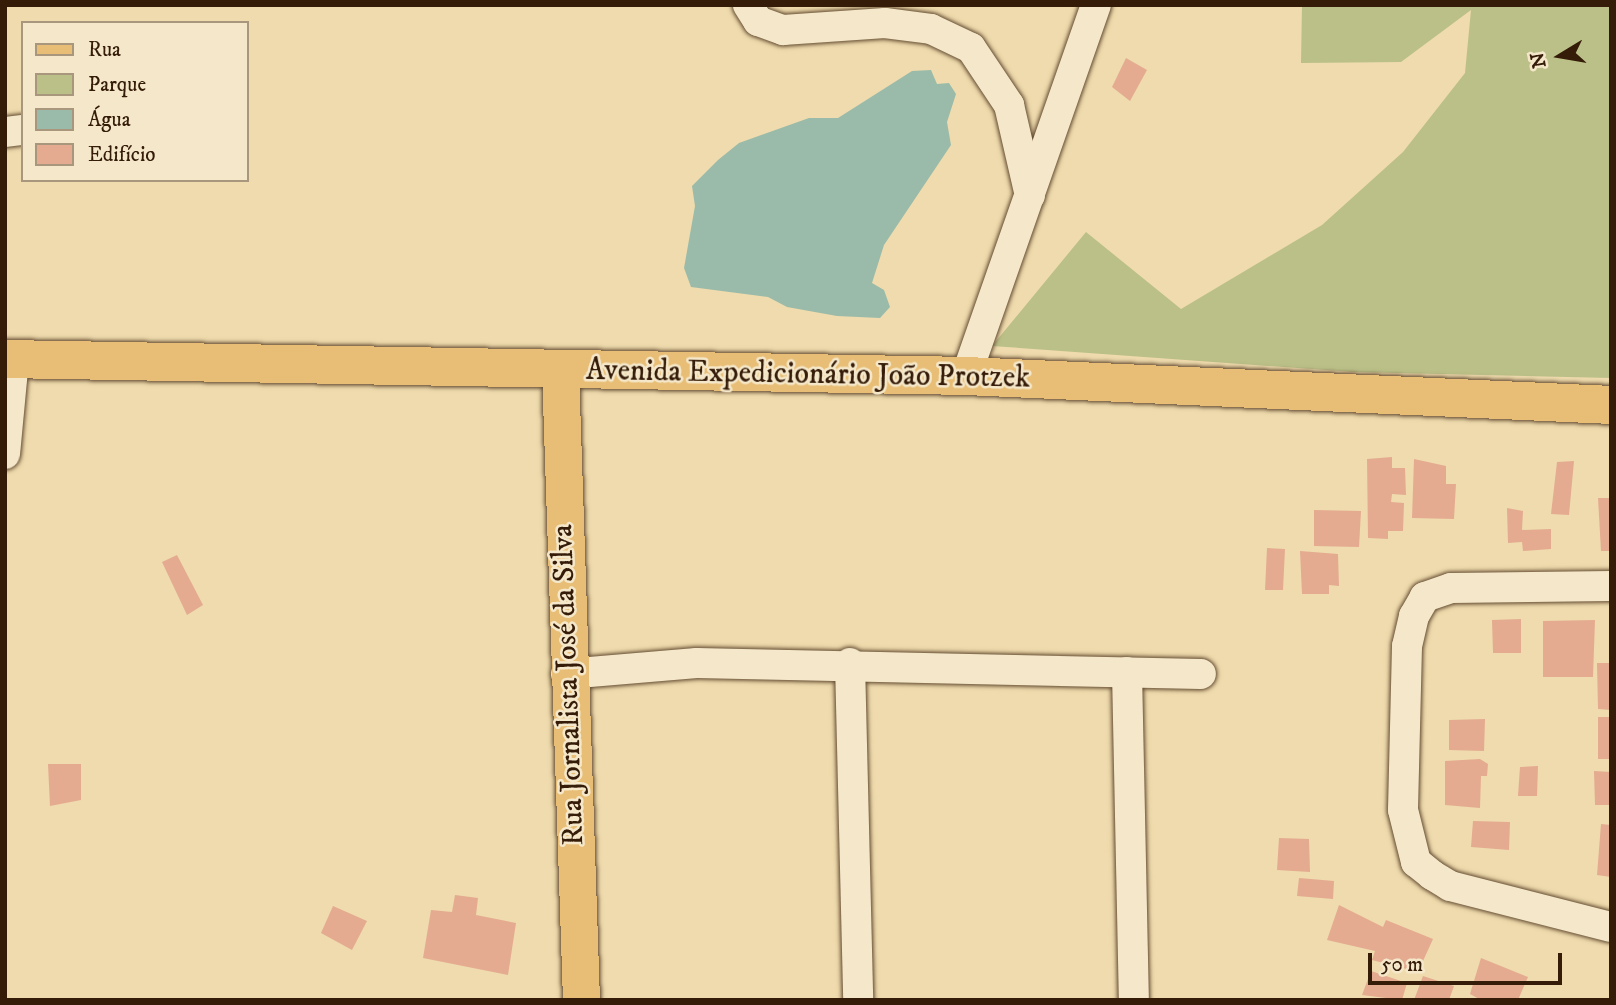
<!DOCTYPE html>
<meta charset="utf-8">
<style>
body{margin:0}
#map{position:relative;width:1616px;height:1005px;overflow:hidden;background:#efdbad;font-family:"IM FELL DW Pica",serif}
div>[style]{position:absolute}
[style*='--x']{left:calc(var(--x)*1px);top:calc(var(--y)*1px);width:calc(var(--w)*1px);rotate:calc(var(--a)*1deg)}
.green>*{inset:0;background:#bbc088}
.water>*{inset:0;background:#9abba9}
.building>*{inset:0;background:#e4ab91}
.roads{filter:drop-shadow(0 0 2px #644c32) drop-shadow(0 0 2px #644c32)}
.minor>*{height:30px;margin:-15px;padding:0 15px;transform-origin:15px;border-radius:15px;background:#f5e8ca}
.major>*{height:37px;margin:-18.5px;padding:0 18.5px;transform-origin:18.5px;border-radius:18.5px;background:#e8be76}
.highway>*{height:38px;margin:-19px;padding:0 19px;transform-origin:19px;border-radius:19px;background:#e8be76}
span{translate:-50% -50%;white-space:nowrap;text-align:center;line-height:1.15;-webkit-text-stroke:5px #f5e8ca;paint-order:stroke}
.street-label{font-size:30px;color:#351c09}
.frame{position:absolute;inset:0;border:7px solid #351c09;pointer-events:none}
.legend{position:absolute;left:21px;top:21px;width:228px;height:161px;box-sizing:border-box;background:#f5e8ca;border:2px solid #a8967d;margin:0;padding:9px 12px;list-style:none;font-size:21px;color:#351c09}
.legend li{display:flex;align-items:center;gap:14px;height:35px}
.legend b{width:35px;border:2px solid #a8967d}
.north{position:absolute;left:1525px;top:21px;width:70px;height:70px;-webkit-text-stroke:5px #f5e8ca;paint-order:stroke;rotate:259deg;font-size:19px;font-weight:700;line-height:28px;text-align:center;color:#351c09}
.north::after{content:'';display:block;margin:auto;width:24px;height:32px;background:#351c09;clip-path:polygon(50% 0,100% 100%,50% 72%,0 100%)}
.scale{position:absolute;left:1368px;top:953px;width:194px;height:32px;box-sizing:border-box;border:4px solid #351c09;border-top:0;padding-left:9px;font-size:21px;line-height:24px;white-space:nowrap;color:#351c09;-webkit-text-stroke:5px #f5e8ca;paint-order:stroke}
</style>
<div id="map">
<div class="green">
<i style="clip-path:polygon(1302px 5px,1611px 5px,1611px 378px,1353px 372px,992px 346px,1086px 232px,1181px 309px,1322px 225px,1403px 152px,1465px 73px,1471px 10px,1401px 62px,1301px 63px)"></i>
</div>
<div class="water">
<i style="clip-path:polygon(931px 70px,937px 84px,949px 83px,956px 94px,947px 122px,951px 145px,884px 245px,872px 283px,884px 290px,890px 307px,880px 318px,837px 316px,787px 307px,768px 297px,691px 287px,684px 268px,695px 206px,692px 186px,718px 160px,739px 143px,809px 118px,838px 118px,912px 71px)"></i>
</div>
<div class="building">
<i style="clip-path:polygon(1126px 58px,1147px 70px,1130px 101px,1112px 87px)"></i>
<i style="clip-path:polygon(1392px 457px,1392px 468px,1405px 468px,1406px 495px,1392px 494px,1391px 502px,1404px 503px,1403px 531px,1388px 531px,1388px 539px,1368px 538px,1367px 459px)"></i>
<i style="clip-path:polygon(1414px 459px,1446px 466px,1446px 484px,1456px 484px,1454px 519px,1412px 518px)"></i>
<i style="clip-path:polygon(1574px 461px,1569px 515px,1551px 514px,1557px 462px)"></i>
<i style="clip-path:polygon(1598px 498px,1611px 498px,1611px 551px,1601px 551px)"></i>
<i style="clip-path:polygon(1507px 508px,1523px 511px,1522px 530px,1551px 529px,1551px 549px,1523px 551px,1522px 542px,1508px 543px)"></i>
<i style="clip-path:polygon(1314px 510px,1361px 511px,1359px 547px,1314px 546px)"></i>
<i style="clip-path:polygon(1267px 548px,1285px 549px,1283px 590px,1265px 590px)"></i>
<i style="clip-path:polygon(1300px 551px,1338px 554px,1339px 586px,1329px 585px,1329px 594px,1302px 594px)"></i>
<i style="clip-path:polygon(177px 555px,203px 605px,187px 615px,162px 562px)"></i>
<i style="clip-path:polygon(1521px 619px,1521px 653px,1493px 653px,1492px 620px)"></i>
<i style="clip-path:polygon(1595px 620px,1593px 677px,1543px 677px,1543px 621px)"></i>
<i style="clip-path:polygon(1597px 663px,1611px 663px,1611px 710px,1598px 709px)"></i>
<i style="clip-path:polygon(1598px 717px,1611px 717px,1611px 759px,1598px 759px)"></i>
<i style="clip-path:polygon(1485px 719px,1484px 751px,1449px 750px,1449px 720px)"></i>
<i style="clip-path:polygon(1480px 759px,1488px 764px,1487px 776px,1481px 776px,1480px 808px,1445px 805px,1445px 761px)"></i>
<i style="clip-path:polygon(48px 764px,81px 764px,81px 800px,50px 806px)"></i>
<i style="clip-path:polygon(1538px 766px,1537px 796px,1518px 796px,1520px 767px)"></i>
<i style="clip-path:polygon(1594px 771px,1611px 772px,1611px 805px,1595px 805px)"></i>
<i style="clip-path:polygon(1473px 821px,1510px 822px,1509px 850px,1471px 847px)"></i>
<i style="clip-path:polygon(1601px 824px,1611px 825px,1611px 877px,1597px 875px)"></i>
<i style="clip-path:polygon(1279px 838px,1309px 839px,1310px 872px,1277px 870px)"></i>
<i style="clip-path:polygon(1299px 878px,1334px 881px,1333px 899px,1297px 896px)"></i>
<i style="clip-path:polygon(455px 895px,478px 898px,476px 915px,516px 923px,508px 975px,423px 958px,431px 910px,452px 912px)"></i>
<i style="clip-path:polygon(1339px 905px,1383px 927px,1386px 920px,1433px 939px,1418px 972px,1372px 960px,1375px 951px,1327px 940px)"></i>
<i style="clip-path:polygon(333px 906px,367px 921px,352px 950px,321px 933px)"></i>
<i style="clip-path:polygon(1481px 958px,1528px 977px,1518px 1000px,1481px 1000px,1470px 994px)"></i>
<i style="clip-path:polygon(1371px 971px,1407px 983px,1402px 1000px,1362px 995px)"></i>
<i style="clip-path:polygon(1423px 976px,1454px 986px,1449px 1000px,1414px 1000px)"></i>
</div>
<div class="roads">
<div class="minor">
<i style="--x:748;--y:5;--w:19;--a:58"></i>
<i style="--x:758;--y:21;--w:27;--a:20"></i>
<i style="--x:783;--y:30;--w:102;--a:-3.9"></i>
<i style="--x:885;--y:23;--w:46;--a:7.4"></i>
<i style="--x:931;--y:29;--w:44;--a:25.4"></i>
<i style="--x:971;--y:48;--w:69;--a:56.3"></i>
<i style="--x:1009;--y:105;--w:93;--a:77"></i>
<i style="--x:5;--y:132;--w:17;--a:-7"></i>
<i style="--x:966;--y:376;--w:393;--a:-70.7"></i>
<i style="--x:5;--y:454;--w:95;--a:-84.6"></i>
<i style="--x:1611;--y:586;--w:160;--a:179.3"></i>
<i style="--x:1451;--y:588;--w:28;--a:161"></i>
<i style="--x:1425;--y:597;--w:22;--a:120"></i>
<i style="--x:1414;--y:616;--w:31;--a:103"></i>
<i style="--x:1407;--y:646;--w:164;--a:91.4"></i>
<i style="--x:1403;--y:810;--w:54;--a:76"></i>
<i style="--x:1416;--y:862;--w:21;--a:39"></i>
<i style="--x:1432;--y:875;--w:21;--a:31"></i>
<i style="--x:1450;--y:886;--w:166;--a:14.3"></i>
<i style="--x:850;--y:663;--w:337;--a:88.6"></i>
<i style="--x:1127;--y:672;--w:328;--a:88.8"></i>
<i style="--x:566;--y:674;--w:131;--a:-4.8"></i>
<i style="--x:697;--y:663;--w:504;--a:1.25"></i>
</div>
<div class="major">
<i style="--x:560;--y:370;--w:630;--a:88.09"></i>
</div>
<div class="highway">
<i style="--x:5;--y:359;--w:961;--a:1.01"></i>
<i style="--x:966;--y:376;--w:646;--a:2.57"></i>
</div>
</div>
<div class="street-label">
<span style="left:808px;top:375px;rotate:1deg">Avenida Expedicionário João Protzek</span>
<span style="left:569px;top:685px;rotate:-92deg">Rua Jornalista José da Silva</span>
</div>
<div class="frame"></div>
<ul class="legend">
<li><b style="height:9px;background:#e8be76"></b>Rua</li>
<li><b style="height:19px;background:#bbc088"></b>Parque</li>
<li><b style="height:19px;background:#9abba9"></b>Água</li>
<li><b style="height:19px;background:#e4ab91"></b>Edifício</li>
</ul>
<div class="north">N</div>
<div class="scale">50 m</div>
</div>
